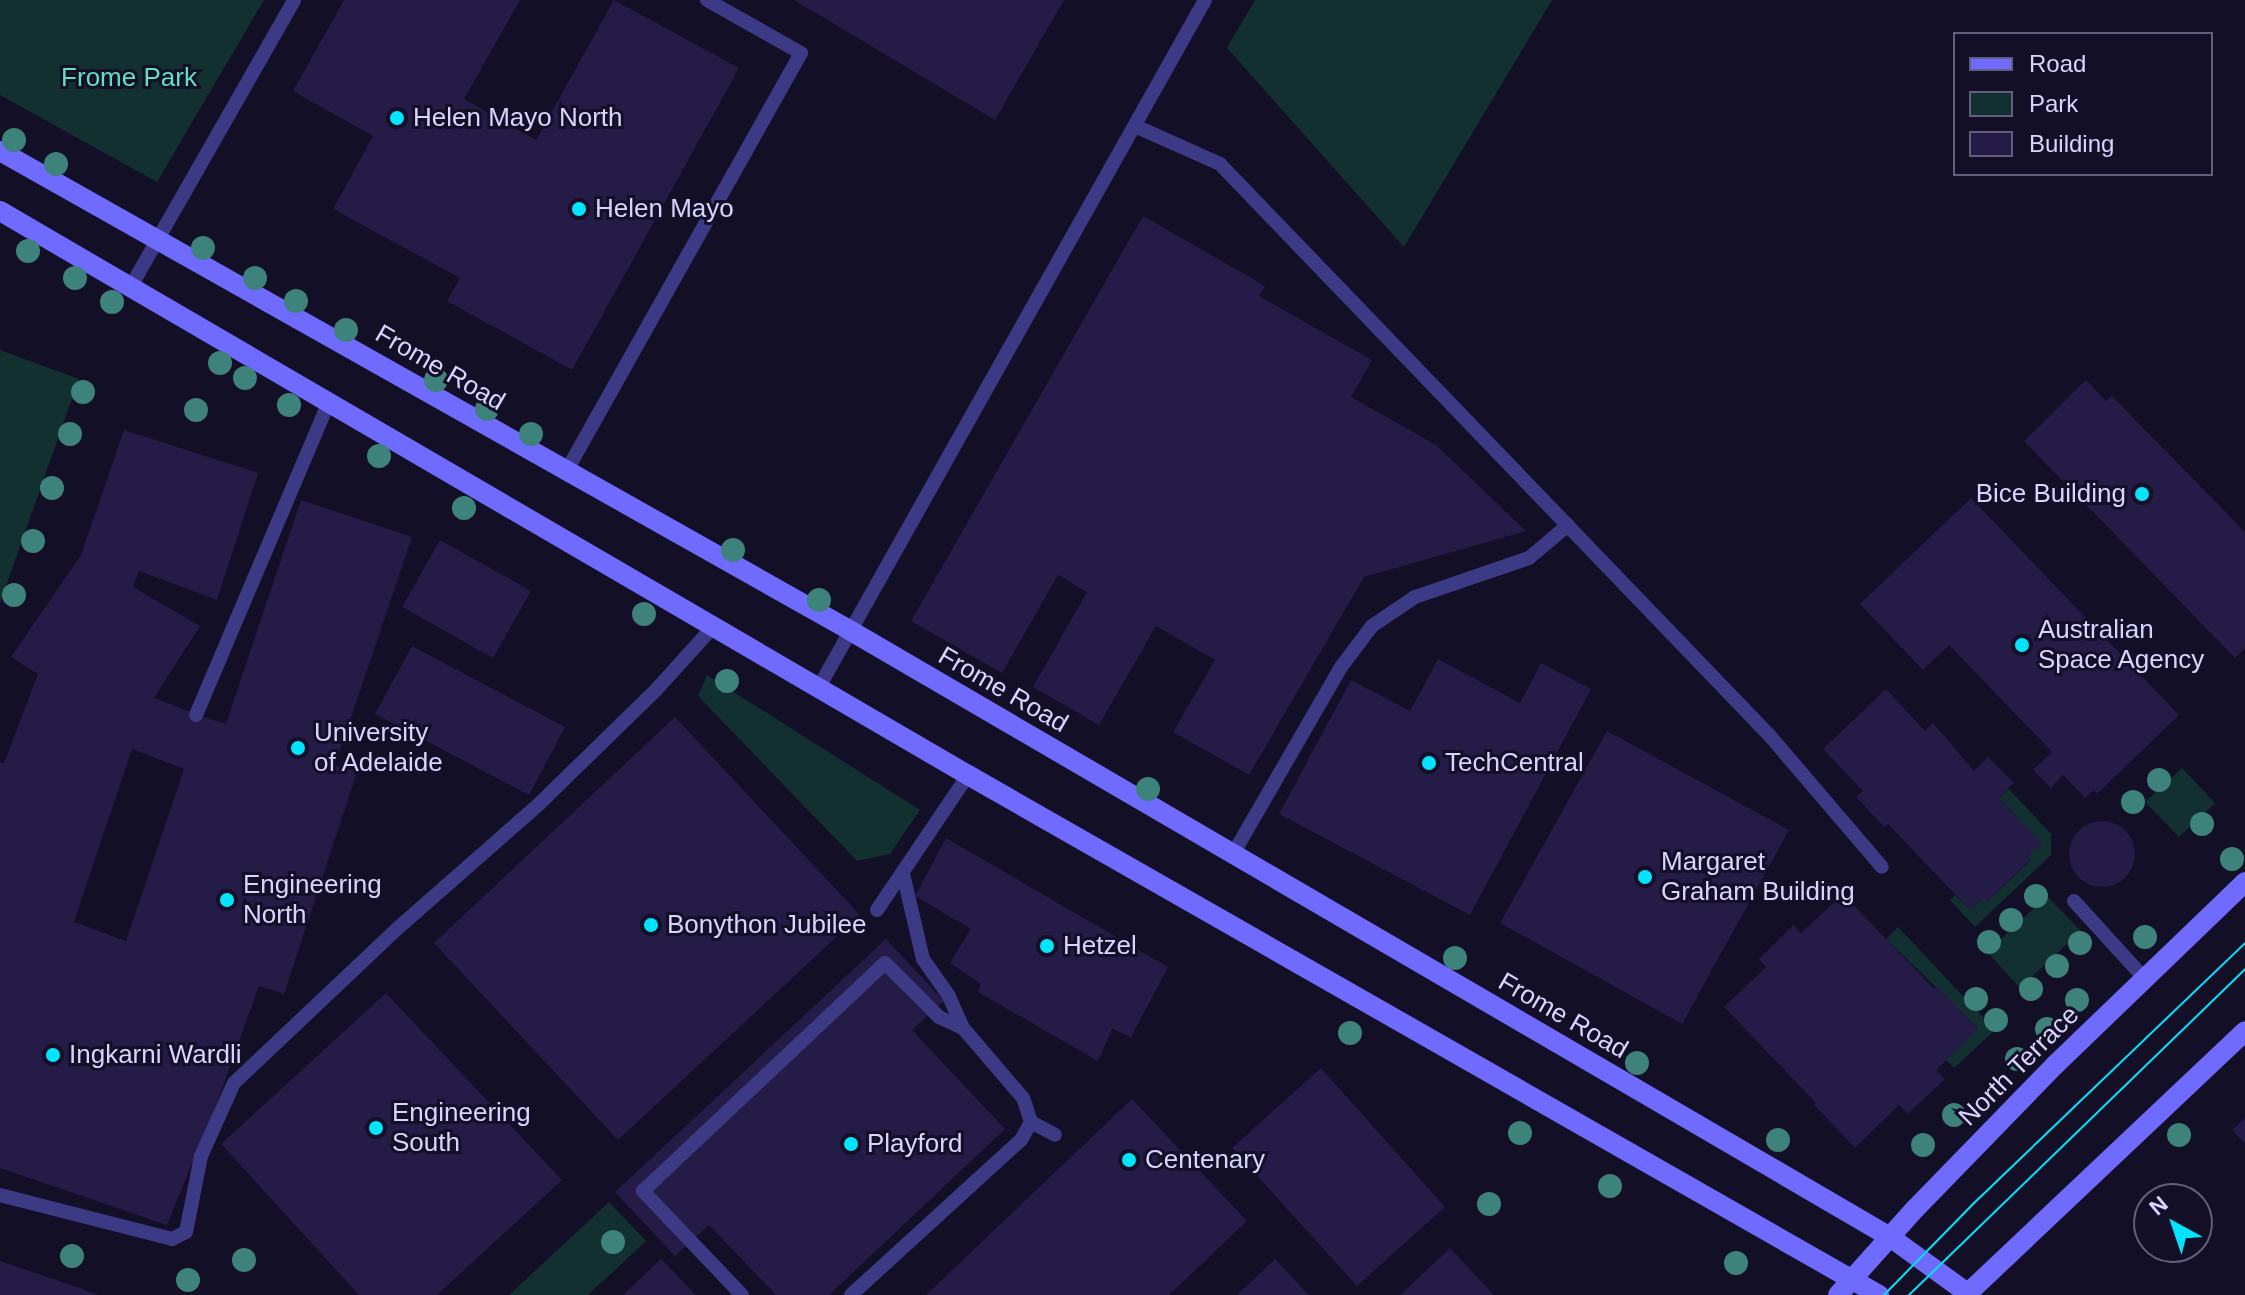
<!DOCTYPE html>
<style>
body{margin:0}
#map{position:relative;width:2245px;height:1295px;overflow:hidden;background:#130f26;font-family:Helvetica,sans-serif}
div>[style]{position:absolute}
[style*='--x']{left:calc(var(--x)*1px);top:calc(var(--y)*1px);width:calc(var(--w)*1px);rotate:calc(var(--a)*1deg)}
.green>*{inset:0;background:#12302f}
.building>*{inset:0;background:#241b47}
.round{border-radius:50%}
.lane>*{height:14px;margin:-7px;padding:0 7px;transform-origin:7px;border-radius:7px;background:#3d3a85}
.secondary>*{height:20px;margin:-10px;padding:0 10px;transform-origin:10px;border-radius:10px;background:#6f6bff}
.tram>*{height:2px;margin:-1px;padding:0 1px;transform-origin:1px;border-radius:1px;background:#00e5ff}
.trees>*{width:24px;height:24px;margin:-12px;border-radius:50%;background:#3d827b}
.dots>*{width:22px;height:22px;translate:-50% -50%;box-sizing:border-box;border:4px solid #130f26;border-radius:50%}
span{translate:-50% -50%;white-space:nowrap;text-align:center;line-height:1.15;-webkit-text-stroke:6px #130f26;paint-order:stroke}
.park-label{font-size:26px;color:#5fe0c0}
.poi-label{font-size:26px;color:#d9d4ff}
.left{translate:0 -50%;text-align:left}
.right{translate:-100% -50%;text-align:right}
.street-label{font-size:26px;color:#d9d4ff}
.legend{position:absolute;left:1953px;top:32px;width:260px;height:144px;box-sizing:border-box;background:#130f26;border:2px solid #625e7d;margin:0;padding:10px 14px;list-style:none;font-size:24px;color:#d9d4ff}
.legend li{display:flex;align-items:center;gap:16px;height:40px}
.legend b{width:40px;border:2px solid #625e7d}
.north{position:absolute;left:2133px;top:1183px;width:80px;height:80px;box-sizing:border-box;background:#130f26;border:2px solid #625e7d;border-radius:50%;rotate:320deg;font-size:22px;font-weight:700;line-height:32px;text-align:center;color:#d9d4ff}
.north::after{content:'';display:block;margin:auto;width:28px;height:36px;background:#00e5ff;clip-path:polygon(50% 0,100% 100%,50% 72%,0 100%)}
</style>
<div id="map">
<div class="green">
<i style="clip-path:polygon(0 0,264px 0,157px 182px,0 95px)"></i>
<i style="clip-path:polygon(1255px 0,1552px 0,1404px 247px,1227px 48px)"></i>
<i style="clip-path:polygon(0 350px,79px 379px,0 603px)"></i>
<i style="clip-path:polygon(707px 675px,920px 810px,890px 854px,857px 861px,698px 696px)"></i>
<i style="clip-path:polygon(2182px 768px,2215px 803px,2179px 837px,2145px 802px)"></i>
<i style="clip-path:polygon(2009px 789px,2051px 834px,2051px 855px,1975px 927px,1950px 900px,1955px 895px,1970px 910px,1983px 898px,1988px 901px,2031px 860px,2028px 856px,2041px 843px,1999px 798px)"></i>
<i style="clip-path:polygon(2047px 896px,2081px 931px,2020px 988px,1987px 952px)"></i>
<i style="clip-path:polygon(1898px 927px,1995px 1030px,1954px 1068px,1946px 1060px,1978px 1028px,1886px 939px)"></i>
<i style="clip-path:polygon(609px 1202px,646px 1241px,588px 1295px,509px 1295px)"></i>
</div>
<div class="building">
<i style="clip-path:polygon(344px 0,520px 0,464px 99px,536px 140px,614px 0,739px 68px,572px 370px,447px 301px,460px 278px,333px 209px,373px 136px,293px 91px)"></i>
<i style="clip-path:polygon(794px 0,1064px 0,995px 120px)"></i>
<i style="clip-path:polygon(1143px 216px,1265px 286px,1259px 296px,1372px 360px,1351px 397px,1436px 445px,1526px 531px,1364px 577px,1249px 775px,1173px 732px,1215px 660px,1156px 626px,1099px 725px,1033px 687px,1087px 592px,1058px 575px,1002px 673px,911px 621px)"></i>
<i style="clip-path:polygon(2086px 380px,2106px 401px,2112px 396px,2245px 532px,2245px 648px,2235px 658px,2024px 441px)"></i>
<i style="clip-path:polygon(evenodd,124px 430px,258px 473px,217px 600px,139px 571px,133px 587px,200px 626px,154px 698px,201px 716px,226px 724px,301px 500px,412px 537px,335px 765px,357px 772px,284px 994px,259px 986px,219px 1097px,167px 1225px,0 1168px,0 762px,4px 763px,38px 674px,11px 657px,81px 555px,124px 430px,132px 749px,184px 769px,126px 941px,74px 922px,132px 749px)"></i>
<i style="clip-path:polygon(1971px 498px,2179px 715px,2097px 794px,2094px 790px,2085px 798px,2063px 775px,2051px 788px,2033px 770px,2052px 752px,1949px 645px,1923px 670px,1860px 604px)"></i>
<i style="clip-path:polygon(440px 540px,531px 591px,493px 658px,402px 607px)"></i>
<i style="clip-path:polygon(412px 646px,565px 727px,529px 795px,375px 714px)"></i>
<i style="clip-path:polygon(1438px 659px,1520px 703px,1541px 663px,1591px 689px,1470px 915px,1279px 814px,1351px 680px,1410px 711px)"></i>
<i style="clip-path:polygon(1886px 689px,1925px 731px,1933px 723px,1974px 771px,1988px 757px,2014px 783px,1999px 798px,2042px 843px,2028px 856px,2031px 859px,1987px 902px,1983px 898px,1970px 910px,1888px 824px,1884px 827px,1856px 797px,1863px 791px,1823px 749px)"></i>
<i style="clip-path:polygon(675px 717px,860px 915px,618px 1140px,434px 943px)"></i>
<i style="clip-path:polygon(1607px 731px,1789px 830px,1682px 1024px,1500px 923px)"></i>
<i class="round" style="left:2069px;top:821px;width:66px;height:66px"></i>
<i style="clip-path:polygon(946px 838px,1168px 967px,1131px 1037px,1112px 1029px,1098px 1061px,978px 992px,981px 984px,950px 963px,971px 929px,915px 896px)"></i>
<i style="clip-path:polygon(1843px 894px,1934px 989px,1937px 986px,1978px 1029px,1936px 1070px,1945px 1079px,1908px 1114px,1899px 1105px,1855px 1148px,1814px 1105px,1816px 1103px,1724px 1007px,1766px 967px,1759px 959px,1793px 925px,1801px 933px)"></i>
<i style="clip-path:polygon(886px 939px,944px 1001px,912px 1030px,1005px 1129px,829px 1295px,776px 1295px,709px 1225px,675px 1256px,615px 1192px)"></i>
<i style="clip-path:polygon(386px 993px,562px 1180px,437px 1295px,359px 1295px,221px 1144px)"></i>
<i style="clip-path:polygon(1321px 1068px,1445px 1207px,1357px 1286px,1232px 1148px)"></i>
<i style="clip-path:polygon(1132px 1099px,1247px 1221px,1169px 1295px,926px 1295px)"></i>
<i style="clip-path:polygon(2245px 1118px,2245px 1144px,2232px 1130px)"></i>
<i style="clip-path:polygon(1450px 1248px,1494px 1295px,1400px 1295px)"></i>
<i style="clip-path:polygon(661px 1259px,696px 1295px,623px 1295px)"></i>
<i style="clip-path:polygon(1275px 1259px,1309px 1295px,1237px 1295px)"></i>
<i style="clip-path:polygon(0 1261px,80px 1288px,98px 1295px,0 1295px)"></i>
</div>
<div class="lane">
<i style="--x:1135;--y:126;--w:93;--a:24.1"></i>
<i style="--x:1220;--y:164;--w:794;--a:46.12"></i>
<i style="--x:1770;--y:736;--w:172;--a:49.5"></i>
<i style="--x:130;--y:288;--w:331;--a:-60.3"></i>
<i style="--x:567;--y:470;--w:478;--a:-60.7"></i>
<i style="--x:801;--y:53;--w:108;--a:-150.6"></i>
<i style="--x:819;--y:687;--w:788;--a:-60.67"></i>
<i style="--x:196;--y:715;--w:338;--a:-67"></i>
<i style="--x:1233;--y:854;--w:216;--a:-60"></i>
<i style="--x:1341;--y:667;--w:51;--a:-52.9"></i>
<i style="--x:1372;--y:626;--w:52;--a:-34"></i>
<i style="--x:1415;--y:597;--w:120;--a:-18.9"></i>
<i style="--x:1529;--y:558;--w:51;--a:-40.2"></i>
<i style="--x:2074;--y:901;--w:105;--a:47.7"></i>
<i style="--x:877;--y:910;--w:163;--a:-56"></i>
<i style="--x:1031;--y:1122;--w:27;--a:28"></i>
<i style="--x:0;--y:1195;--w:178;--a:14.3"></i>
<i style="--x:172;--y:1239;--w:16;--a:-27"></i>
<i style="--x:186;--y:1232;--w:77;--a:-78.8"></i>
<i style="--x:201;--y:1156;--w:80;--a:-65.7"></i>
<i style="--x:234;--y:1083;--w:226;--a:-43.4"></i>
<i style="--x:398;--y:928;--w:186;--a:-41.3"></i>
<i style="--x:538;--y:805;--w:163;--a:-44.3"></i>
<i style="--x:655;--y:691;--w:88;--a:-47.8"></i>
<i style="--x:742;--y:1295;--w:144;--a:-133.6"></i>
<i style="--x:643;--y:1191;--w:332;--a:-43.3"></i>
<i style="--x:885;--y:963;--w:76;--a:45"></i>
<i style="--x:939;--y:1017;--w:26;--a:25"></i>
<i style="--x:851;--y:1295;--w:230;--a:-42.4"></i>
<i style="--x:1021;--y:1140;--w:21;--a:-61"></i>
<i style="--x:1031;--y:1122;--w:25;--a:-108"></i>
<i style="--x:1023;--y:1098;--w:92;--a:-130.6"></i>
<i style="--x:963;--y:1028;--w:35;--a:-114"></i>
<i style="--x:949;--y:996;--w:45;--a:-125.1"></i>
<i style="--x:923;--y:959;--w:87;--a:-103.2"></i>
</div>
<div class="secondary">
<i style="--x:0;--y:151;--w:977;--a:29.42"></i>
<i style="--x:851;--y:631;--w:1203;--a:30.25"></i>
<i style="--x:1890;--y:1237;--w:99;--a:35.9"></i>
<i style="--x:0;--y:211;--w:1120;--a:30.23"></i>
<i style="--x:968;--y:775;--w:1049;--a:29.72"></i>
<i style="--x:1838;--y:1295;--w:115;--a:-48.2"></i>
<i style="--x:1915;--y:1209;--w:201;--a:-45.8"></i>
<i style="--x:2055;--y:1065;--w:264;--a:-43.9"></i>
<i style="--x:1966;--y:1295;--w:384;--a:-43.4"></i>
</div>
<div class="tram">
<i style="--x:1884;--y:1295;--w:126;--a:-45.6"></i>
<i style="--x:1972;--y:1205;--w:378;--a:-43.8"></i>
<i style="--x:1909;--y:1295;--w:468;--a:-44.1"></i>
</div>
<div class="trees">
<i style="left:14px;top:140px"></i>
<i style="left:56px;top:164px"></i>
<i style="left:203px;top:248px"></i>
<i style="left:28px;top:251px"></i>
<i style="left:75px;top:278px"></i>
<i style="left:255px;top:278px"></i>
<i style="left:296px;top:301px"></i>
<i style="left:112px;top:302px"></i>
<i style="left:346px;top:330px"></i>
<i style="left:220px;top:363px"></i>
<i style="left:245px;top:378px"></i>
<i style="left:436px;top:380px"></i>
<i style="left:83px;top:392px"></i>
<i style="left:289px;top:405px"></i>
<i style="left:487px;top:409px"></i>
<i style="left:196px;top:410px"></i>
<i style="left:70px;top:434px"></i>
<i style="left:531px;top:434px"></i>
<i style="left:379px;top:456px"></i>
<i style="left:52px;top:488px"></i>
<i style="left:464px;top:508px"></i>
<i style="left:33px;top:541px"></i>
<i style="left:733px;top:550px"></i>
<i style="left:14px;top:595px"></i>
<i style="left:819px;top:600px"></i>
<i style="left:644px;top:614px"></i>
<i style="left:727px;top:681px"></i>
<i style="left:2159px;top:780px"></i>
<i style="left:1148px;top:789px"></i>
<i style="left:2133px;top:802px"></i>
<i style="left:2202px;top:824px"></i>
<i style="left:2232px;top:859px"></i>
<i style="left:2036px;top:896px"></i>
<i style="left:2011px;top:920px"></i>
<i style="left:2145px;top:937px"></i>
<i style="left:1989px;top:942px"></i>
<i style="left:2080px;top:943px"></i>
<i style="left:1455px;top:958px"></i>
<i style="left:2057px;top:966px"></i>
<i style="left:2031px;top:989px"></i>
<i style="left:1976px;top:999px"></i>
<i style="left:2077px;top:1000px"></i>
<i style="left:1996px;top:1020px"></i>
<i style="left:2047px;top:1029px"></i>
<i style="left:1350px;top:1033px"></i>
<i style="left:2017px;top:1059px"></i>
<i style="left:1637px;top:1063px"></i>
<i style="left:1954px;top:1115px"></i>
<i style="left:1520px;top:1133px"></i>
<i style="left:2179px;top:1135px"></i>
<i style="left:1778px;top:1140px"></i>
<i style="left:1923px;top:1145px"></i>
<i style="left:1610px;top:1186px"></i>
<i style="left:1489px;top:1204px"></i>
<i style="left:613px;top:1242px"></i>
<i style="left:72px;top:1256px"></i>
<i style="left:244px;top:1260px"></i>
<i style="left:1736px;top:1263px"></i>
<i style="left:188px;top:1280px"></i>
</div>
<div class="dots">
<i style="left:397px;top:118px;background:#00e5ff"></i>
<i style="left:579px;top:209px;background:#00e5ff"></i>
<i style="left:2142px;top:494px;background:#00e5ff"></i>
<i style="left:2022px;top:645px;background:#00e5ff"></i>
<i style="left:298px;top:748px;background:#00e5ff"></i>
<i style="left:1429px;top:763px;background:#00e5ff"></i>
<i style="left:1645px;top:877px;background:#00e5ff"></i>
<i style="left:227px;top:900px;background:#00e5ff"></i>
<i style="left:651px;top:925px;background:#00e5ff"></i>
<i style="left:1047px;top:946px;background:#00e5ff"></i>
<i style="left:53px;top:1055px;background:#00e5ff"></i>
<i style="left:376px;top:1128px;background:#00e5ff"></i>
<i style="left:851px;top:1144px;background:#00e5ff"></i>
<i style="left:1129px;top:1160px;background:#00e5ff"></i>
</div>
<div class="park-label">
<span style="left:129px;top:78px">Frome Park</span>
</div>
<div class="poi-label">
<span class="left" style="left:413px;top:118px">Helen Mayo North</span>
<span class="left" style="left:595px;top:209px">Helen Mayo</span>
<span class="right" style="left:2126px;top:494px">Bice Building</span>
<span class="left" style="left:2038px;top:645px">Australian<br>Space Agency</span>
<span class="left" style="left:314px;top:748px">University<br>of Adelaide</span>
<span class="left" style="left:1445px;top:763px">TechCentral</span>
<span class="left" style="left:1661px;top:877px">Margaret<br>Graham Building</span>
<span class="left" style="left:243px;top:900px">Engineering<br>North</span>
<span class="left" style="left:667px;top:925px">Bonython Jubilee</span>
<span class="left" style="left:1063px;top:946px">Hetzel</span>
<span class="left" style="left:69px;top:1055px">Ingkarni Wardli</span>
<span class="left" style="left:392px;top:1128px">Engineering<br>South</span>
<span class="left" style="left:867px;top:1144px">Playford</span>
<span class="left" style="left:1145px;top:1160px">Centenary</span>
</div>
<div class="street-label">
<span style="left:440px;top:368px;rotate:30deg">Frome Road</span>
<span style="left:1003px;top:690px;rotate:30deg">Frome Road</span>
<span style="left:1563px;top:1016px;rotate:30deg">Frome Road</span>
<span style="left:2019px;top:1066px;rotate:-45deg">North Terrace</span>
</div>
<ul class="legend">
<li><b style="height:10px;background:#6f6bff"></b>Road</li>
<li><b style="height:22px;background:#12302f"></b>Park</li>
<li><b style="height:22px;background:#241b47"></b>Building</li>
</ul>
<div class="north">N</div>
</div>
